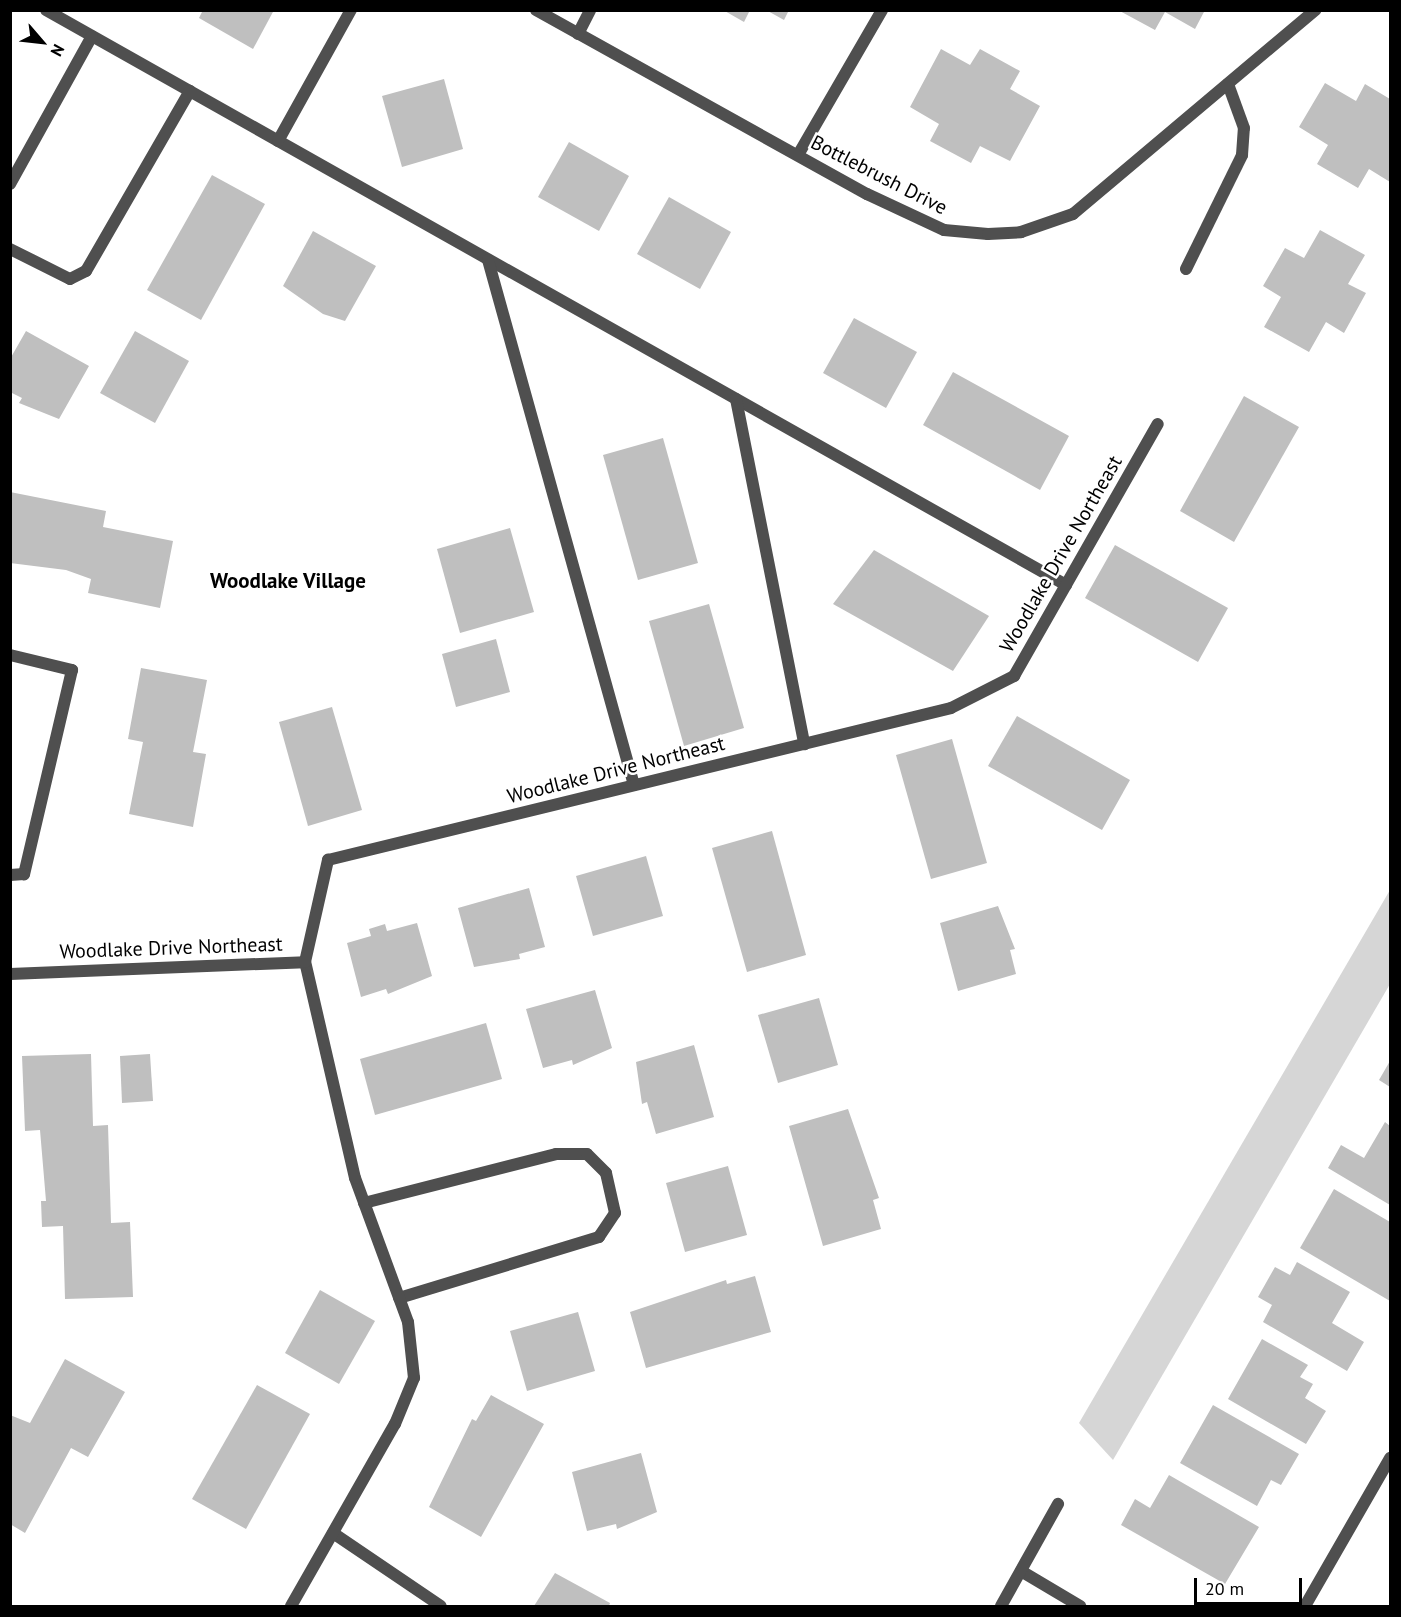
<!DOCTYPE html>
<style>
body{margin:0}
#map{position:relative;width:1401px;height:1617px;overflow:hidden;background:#fff;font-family:"PT Sans",sans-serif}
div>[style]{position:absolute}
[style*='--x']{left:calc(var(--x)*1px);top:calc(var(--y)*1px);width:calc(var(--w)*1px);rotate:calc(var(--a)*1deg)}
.green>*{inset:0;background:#d6d6d6}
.building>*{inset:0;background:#bfbfbf}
.lane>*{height:12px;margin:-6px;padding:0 6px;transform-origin:6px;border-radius:6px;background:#4f4f4f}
.street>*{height:12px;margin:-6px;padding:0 6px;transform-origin:6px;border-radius:6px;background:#4f4f4f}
span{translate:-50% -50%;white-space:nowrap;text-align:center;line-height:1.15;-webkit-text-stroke:5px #fff;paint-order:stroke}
.street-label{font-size:20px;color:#000}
.neighbourhood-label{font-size:21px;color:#000;font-weight:700}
.frame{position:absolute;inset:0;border:12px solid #000;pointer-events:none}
.north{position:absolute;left:12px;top:12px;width:60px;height:60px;-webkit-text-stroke:4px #fff;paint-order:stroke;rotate:118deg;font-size:16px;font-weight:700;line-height:24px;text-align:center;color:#000}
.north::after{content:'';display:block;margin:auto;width:21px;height:27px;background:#000;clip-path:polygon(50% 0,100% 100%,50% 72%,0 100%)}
.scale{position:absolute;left:1194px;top:1578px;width:108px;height:27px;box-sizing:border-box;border:3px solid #000;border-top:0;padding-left:8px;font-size:18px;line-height:21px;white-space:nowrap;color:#000;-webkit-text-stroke:4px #fff;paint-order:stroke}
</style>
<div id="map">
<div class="green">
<i style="clip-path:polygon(1390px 890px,1390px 984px,1113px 1460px,1079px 1423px)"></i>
</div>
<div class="building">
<i style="clip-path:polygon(203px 10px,274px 10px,253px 49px,199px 18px)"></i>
<i style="clip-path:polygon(723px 10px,750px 10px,744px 22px)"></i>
<i style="clip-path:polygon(766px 10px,789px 10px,784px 20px)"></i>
<i style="clip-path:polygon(1118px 10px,1205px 10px,1195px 29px,1165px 12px,1155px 30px)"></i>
<i style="clip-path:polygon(941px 49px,970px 65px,980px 49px,1020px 71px,1010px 89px,1040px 106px,1010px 161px,980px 146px,971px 163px,930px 141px,939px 124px,910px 107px)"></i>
<i style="clip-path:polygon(444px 79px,463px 149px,402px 167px,382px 96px)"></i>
<i style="clip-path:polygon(1325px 83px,1356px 101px,1365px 84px,1390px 99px,1390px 182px,1369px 169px,1358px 188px,1317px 164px,1328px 145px,1299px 127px)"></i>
<i style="clip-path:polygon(569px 142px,629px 176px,599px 231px,538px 197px)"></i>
<i style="clip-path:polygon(212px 175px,265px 204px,201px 320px,147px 290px)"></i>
<i style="clip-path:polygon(669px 197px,731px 232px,700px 289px,637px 254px)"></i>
<i style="clip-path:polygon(1320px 230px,1365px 255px,1348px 284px,1366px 293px,1344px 333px,1326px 322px,1309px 352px,1264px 327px,1281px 297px,1263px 286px,1285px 248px,1304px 258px)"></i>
<i style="clip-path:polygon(313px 231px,376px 266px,345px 321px,323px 314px,283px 286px)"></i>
<i style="clip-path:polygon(854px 318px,917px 352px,886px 408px,823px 373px)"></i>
<i style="clip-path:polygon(26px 331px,89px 366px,59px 419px,19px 403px,22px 398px,10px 392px,10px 359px)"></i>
<i style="clip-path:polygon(135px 331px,189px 361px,155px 423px,100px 393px)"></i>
<i style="clip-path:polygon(953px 372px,1069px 436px,1040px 490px,923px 425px)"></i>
<i style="clip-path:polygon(1244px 396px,1299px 427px,1234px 542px,1180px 511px)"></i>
<i style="clip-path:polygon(663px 438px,698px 563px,638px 580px,603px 455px)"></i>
<i style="clip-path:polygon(10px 492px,106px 511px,103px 527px,173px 541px,160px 608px,88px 593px,91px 579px,66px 570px,10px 563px)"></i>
<i style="clip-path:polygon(510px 528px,534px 612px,460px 633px,437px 549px)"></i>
<i style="clip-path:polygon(1115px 545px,1228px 608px,1198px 662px,1085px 598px)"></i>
<i style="clip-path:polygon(874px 550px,989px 616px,953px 671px,833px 604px)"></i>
<i style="clip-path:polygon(709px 604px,744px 728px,684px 746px,649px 621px)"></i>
<i style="clip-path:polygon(496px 639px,510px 692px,456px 707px,442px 654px)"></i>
<i style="clip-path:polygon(141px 668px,207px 680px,193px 752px,206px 754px,193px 827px,129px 814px,143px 742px,128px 739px)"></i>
<i style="clip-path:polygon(332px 707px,362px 810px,308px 826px,279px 722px)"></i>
<i style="clip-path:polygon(1017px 716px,1130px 780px,1102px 830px,988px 766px)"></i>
<i style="clip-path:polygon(952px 739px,987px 863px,931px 879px,896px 755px)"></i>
<i style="clip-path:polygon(772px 831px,806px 955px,747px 972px,712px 848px)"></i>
<i style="clip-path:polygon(646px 856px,663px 916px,593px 936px,576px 876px)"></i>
<i style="clip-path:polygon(529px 888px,545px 947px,519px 954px,520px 959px,474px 967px,458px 908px)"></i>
<i style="clip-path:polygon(998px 906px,1015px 949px,1010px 950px,1016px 974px,958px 991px,940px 923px)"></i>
<i style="clip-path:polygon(417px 923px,432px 976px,388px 994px,386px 989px,361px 997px,347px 943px,371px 936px,369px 929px,385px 924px,387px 931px)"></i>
<i style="clip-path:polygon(595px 990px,612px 1048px,573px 1065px,572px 1060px,543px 1068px,526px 1009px)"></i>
<i style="clip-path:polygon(819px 998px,838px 1065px,778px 1083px,758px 1015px)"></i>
<i style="clip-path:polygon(486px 1023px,502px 1079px,375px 1115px,360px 1059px)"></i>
<i style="clip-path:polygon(694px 1045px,714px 1117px,656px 1134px,647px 1102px,642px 1104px,636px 1062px)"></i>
<i style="clip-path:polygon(91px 1054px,93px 1126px,108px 1125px,111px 1223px,130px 1222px,133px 1297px,65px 1299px,63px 1226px,42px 1227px,41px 1201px,46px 1201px,40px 1130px,25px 1131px,22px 1056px)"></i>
<i style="clip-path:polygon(150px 1054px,153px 1101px,122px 1103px,120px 1056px)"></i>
<i style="clip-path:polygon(1390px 1061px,1390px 1087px,1379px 1080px)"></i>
<i style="clip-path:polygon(848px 1109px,879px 1198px,873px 1200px,881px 1229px,823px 1246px,789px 1126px)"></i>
<i style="clip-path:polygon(1385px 1122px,1390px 1126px,1390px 1205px,1328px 1168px,1341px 1145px,1364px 1158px)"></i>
<i style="clip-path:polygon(728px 1166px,747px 1235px,685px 1252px,666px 1183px)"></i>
<i style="clip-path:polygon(1334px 1189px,1390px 1222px,1390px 1301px,1300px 1248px)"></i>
<i style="clip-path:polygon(1297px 1262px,1350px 1292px,1332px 1323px,1364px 1342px,1347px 1371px,1263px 1322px,1272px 1305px,1258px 1297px,1275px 1267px,1290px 1275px)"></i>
<i style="clip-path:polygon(755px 1276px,771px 1332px,646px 1368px,630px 1312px,726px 1280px,727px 1284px)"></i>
<i style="clip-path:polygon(320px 1290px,375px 1321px,339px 1384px,285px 1353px)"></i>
<i style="clip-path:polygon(578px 1312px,595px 1371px,527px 1391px,510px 1331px)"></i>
<i style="clip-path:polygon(1262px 1339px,1308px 1365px,1300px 1377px,1313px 1384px,1305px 1398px,1326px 1411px,1306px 1444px,1228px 1399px)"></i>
<i style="clip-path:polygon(65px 1359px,125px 1392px,88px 1457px,71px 1448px,25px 1533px,10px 1524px,10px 1415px,30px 1423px)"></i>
<i style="clip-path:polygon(257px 1385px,310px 1414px,246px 1529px,192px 1499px)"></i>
<i style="clip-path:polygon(491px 1395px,544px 1424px,481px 1537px,429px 1507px,472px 1419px,476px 1421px)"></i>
<i style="clip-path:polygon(1213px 1405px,1299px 1454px,1281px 1485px,1271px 1480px,1257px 1506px,1180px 1463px)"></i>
<i style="clip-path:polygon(641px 1453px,657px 1512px,617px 1529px,616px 1524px,587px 1531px,572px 1472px)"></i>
<i style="clip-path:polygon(1169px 1475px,1259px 1527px,1225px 1584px,1121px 1525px,1135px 1499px,1150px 1508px)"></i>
<i style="clip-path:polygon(555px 1573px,610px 1603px,609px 1606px,534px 1606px)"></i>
</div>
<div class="lane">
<i style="--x:46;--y:10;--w:1171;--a:29.41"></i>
<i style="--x:278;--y:141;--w:150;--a:-60.9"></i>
<i style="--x:798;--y:155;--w:168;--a:-59.9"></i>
<i style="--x:10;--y:184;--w:169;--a:-61"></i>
<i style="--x:10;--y:249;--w:67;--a:26.6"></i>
<i style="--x:70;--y:279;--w:18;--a:-27"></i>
<i style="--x:86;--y:271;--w:208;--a:-60"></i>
<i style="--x:488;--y:260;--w:545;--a:74.46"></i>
<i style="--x:1186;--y:269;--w:127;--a:-63.8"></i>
<i style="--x:1242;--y:155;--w:27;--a:-86"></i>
<i style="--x:1244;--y:128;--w:47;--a:-110"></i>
<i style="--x:736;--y:399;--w:352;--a:78.8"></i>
<i style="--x:10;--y:655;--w:64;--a:13.6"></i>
<i style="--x:72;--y:670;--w:210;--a:103.2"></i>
<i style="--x:24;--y:874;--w:14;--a:176"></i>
<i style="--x:364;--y:1203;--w:198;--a:-14.3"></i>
<i style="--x:556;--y:1154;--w:31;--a:0"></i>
<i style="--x:587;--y:1154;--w:27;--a:45"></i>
<i style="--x:606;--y:1173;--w:41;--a:77.3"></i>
<i style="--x:615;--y:1213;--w:29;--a:124"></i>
<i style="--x:599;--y:1237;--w:209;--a:163"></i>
<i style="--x:333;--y:1533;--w:130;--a:34.1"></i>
<i style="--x:291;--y:1606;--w:210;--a:-60.3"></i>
<i style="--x:395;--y:1424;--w:50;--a:-67.6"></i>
<i style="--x:414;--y:1378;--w:56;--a:-96.1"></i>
<i style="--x:408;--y:1322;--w:153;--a:-110.2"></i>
<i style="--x:355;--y:1178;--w:222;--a:-103"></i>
</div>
<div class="street">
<i style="--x:536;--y:10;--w:379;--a:29.1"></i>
<i style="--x:867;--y:194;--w:85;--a:25.1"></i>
<i style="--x:944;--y:230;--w:44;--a:5.2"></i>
<i style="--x:988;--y:234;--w:33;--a:-3"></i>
<i style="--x:1021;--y:232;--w:55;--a:-19.1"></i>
<i style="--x:1073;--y:214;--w:317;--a:-40.1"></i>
<i style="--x:578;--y:34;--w:27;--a:-63"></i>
<i style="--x:10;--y:974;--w:295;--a:-2.3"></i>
<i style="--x:305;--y:962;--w:105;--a:-77.3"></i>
<i style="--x:328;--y:860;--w:641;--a:-13.71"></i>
<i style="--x:951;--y:708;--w:71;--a:-26.9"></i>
<i style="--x:1014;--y:676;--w:290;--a:-60.3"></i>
<i style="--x:1021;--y:1571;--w:69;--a:30.7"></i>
<i style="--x:1001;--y:1606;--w:117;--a:-60.8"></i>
<i style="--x:1305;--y:1606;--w:171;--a:-60.1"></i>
</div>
<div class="street-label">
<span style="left:879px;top:175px;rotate:27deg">Bottlebrush Drive</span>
<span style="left:1061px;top:554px;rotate:-60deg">Woodlake Drive Northeast</span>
<span style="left:616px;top:770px;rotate:-14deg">Woodlake Drive Northeast</span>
<span style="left:171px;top:948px;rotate:-2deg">Woodlake Drive Northeast</span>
</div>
<div class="neighbourhood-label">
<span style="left:288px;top:581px">Woodlake Village</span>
</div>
<div class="frame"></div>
<div class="north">N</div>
<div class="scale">20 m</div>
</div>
